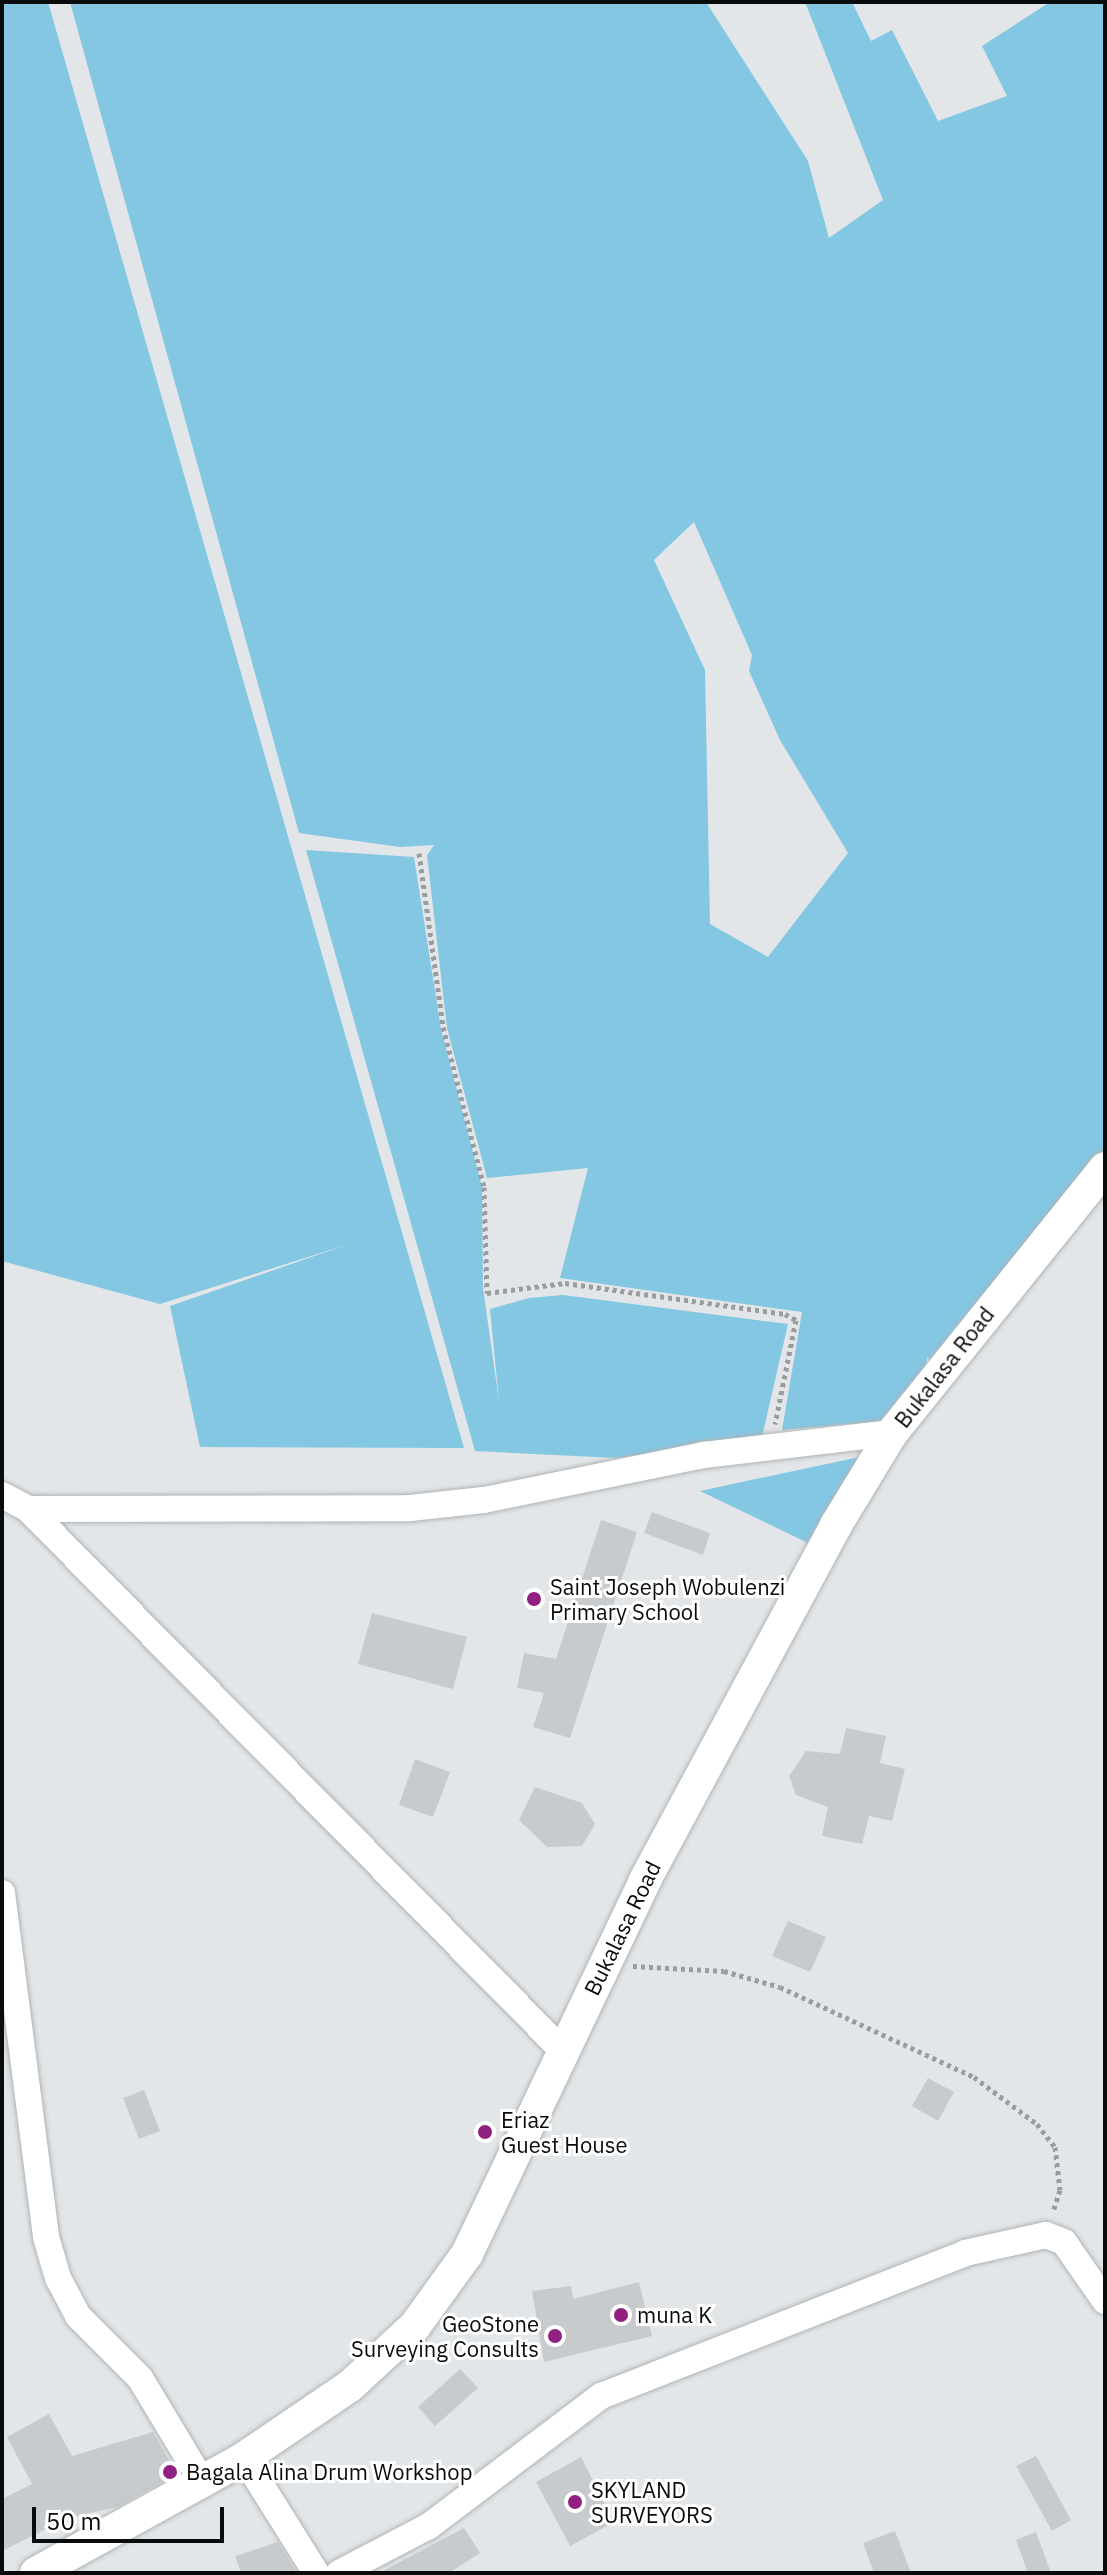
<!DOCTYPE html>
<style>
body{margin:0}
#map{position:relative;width:1107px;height:2575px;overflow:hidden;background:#e2e6e8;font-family:"IBM Plex Sans",sans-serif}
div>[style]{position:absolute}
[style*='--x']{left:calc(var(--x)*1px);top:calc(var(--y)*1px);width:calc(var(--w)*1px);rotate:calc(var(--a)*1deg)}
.green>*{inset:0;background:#83c7e3}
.building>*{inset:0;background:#c8cbcd}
.path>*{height:5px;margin-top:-2.5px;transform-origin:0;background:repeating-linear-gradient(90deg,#9a9d9f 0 4px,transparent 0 8px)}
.roads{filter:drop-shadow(0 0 2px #b1b4b6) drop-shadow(0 0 2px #b1b4b6)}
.minor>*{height:26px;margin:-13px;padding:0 13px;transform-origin:13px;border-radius:13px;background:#fff}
.tertiary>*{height:32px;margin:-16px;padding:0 16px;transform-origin:16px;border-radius:16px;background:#fff}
.dots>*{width:22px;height:22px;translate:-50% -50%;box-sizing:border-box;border:4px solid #fff;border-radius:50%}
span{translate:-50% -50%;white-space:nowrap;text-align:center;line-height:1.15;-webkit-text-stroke:6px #fff;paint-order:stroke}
.street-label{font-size:22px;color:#0a0b0c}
.poi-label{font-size:22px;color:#0a0b0c}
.left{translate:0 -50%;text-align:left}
.right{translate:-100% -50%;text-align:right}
.frame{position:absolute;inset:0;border:4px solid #0a0b0c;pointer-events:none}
.scale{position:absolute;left:32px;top:2507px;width:192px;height:36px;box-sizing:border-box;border:4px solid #0a0b0c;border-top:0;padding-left:10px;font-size:24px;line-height:28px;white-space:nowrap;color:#0a0b0c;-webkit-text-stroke:6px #fff;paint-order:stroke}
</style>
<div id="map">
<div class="green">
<i style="clip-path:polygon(2px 2px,48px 2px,464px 1448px,200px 1447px,170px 1306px,349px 1244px,160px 1304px,2px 1261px)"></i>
<i style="clip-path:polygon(evenodd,70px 2px,706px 2px,808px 161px,829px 238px,883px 200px,805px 2px,852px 2px,871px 41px,892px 30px,938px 121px,1007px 96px,982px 46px,1050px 2px,1105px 2px,1105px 1164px,938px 1368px,927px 1357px,924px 1393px,903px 1419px,782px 1430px,802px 1312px,560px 1278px,588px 1168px,487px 1178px,447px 1028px,427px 855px,434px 845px,400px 847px,299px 833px,70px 2px,694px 522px,752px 655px,749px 671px,780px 740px,848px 853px,768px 957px,710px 924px,705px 670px,654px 560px,694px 522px)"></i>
<i style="clip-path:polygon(306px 850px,414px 857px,441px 1029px,482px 1187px,483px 1288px,499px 1401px,490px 1309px,529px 1298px,563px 1295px,788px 1324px,762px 1437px,617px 1458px,475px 1451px)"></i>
<i style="clip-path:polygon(869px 1455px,808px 1543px,700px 1491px)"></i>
</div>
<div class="building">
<i style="clip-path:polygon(652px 1512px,710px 1533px,703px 1555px,644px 1533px)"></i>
<i style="clip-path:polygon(601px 1520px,637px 1532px,570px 1738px,533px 1727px,544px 1693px,517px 1688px,524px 1653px,556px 1659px)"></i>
<i style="clip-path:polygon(372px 1613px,467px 1637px,453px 1689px,358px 1664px)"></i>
<i style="clip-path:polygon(846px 1728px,886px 1736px,880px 1763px,905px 1769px,892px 1821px,869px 1816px,862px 1844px,822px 1836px,828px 1807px,796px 1795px,789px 1776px,806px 1751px,840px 1754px)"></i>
<i style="clip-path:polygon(415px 1759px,450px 1772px,433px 1817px,399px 1805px)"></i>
<i style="clip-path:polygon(535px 1787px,582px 1803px,595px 1824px,582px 1846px,547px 1847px,519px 1820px)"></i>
<i style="clip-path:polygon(788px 1921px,826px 1937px,810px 1972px,772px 1956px)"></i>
<i style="clip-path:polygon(928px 2078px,954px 2092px,938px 2121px,912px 2106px)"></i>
<i style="clip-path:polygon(144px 2090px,160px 2131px,139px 2139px,123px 2098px)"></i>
<i style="clip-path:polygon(639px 2282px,652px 2336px,544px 2362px,532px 2291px,571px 2286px,573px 2299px)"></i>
<i style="clip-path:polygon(460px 2369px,478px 2388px,435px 2426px,418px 2407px)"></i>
<i style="clip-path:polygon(49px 2414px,72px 2456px,153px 2432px,177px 2474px,117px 2507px,68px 2518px,2px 2551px,2px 2499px,32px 2484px,7px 2437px)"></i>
<i style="clip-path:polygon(1036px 2456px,1071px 2520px,1052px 2531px,1016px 2466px)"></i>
<i style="clip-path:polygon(581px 2457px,614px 2522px,570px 2546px,536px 2482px)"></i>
<i style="clip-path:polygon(464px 2528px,480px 2553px,449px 2573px,379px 2573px)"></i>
<i style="clip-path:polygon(895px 2531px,911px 2573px,874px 2573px,863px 2543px)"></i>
<i style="clip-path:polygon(1036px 2532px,1051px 2573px,1028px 2573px,1016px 2540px)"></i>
<i style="clip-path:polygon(278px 2542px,297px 2573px,241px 2573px,235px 2556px)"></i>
</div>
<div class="path">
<i style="--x:419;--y:853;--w:176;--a:82.1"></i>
<i style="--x:443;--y:1027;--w:165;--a:75.6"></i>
<i style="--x:484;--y:1187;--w:106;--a:88.4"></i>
<i style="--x:487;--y:1293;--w:79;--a:-7.3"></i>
<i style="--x:565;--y:1283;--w:222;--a:8"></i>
<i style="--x:785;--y:1314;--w:13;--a:29"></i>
<i style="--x:796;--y:1320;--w:106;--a:101.4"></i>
<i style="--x:633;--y:1966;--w:91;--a:3.1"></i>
<i style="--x:724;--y:1971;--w:58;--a:15.9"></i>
<i style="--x:780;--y:1987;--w:214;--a:24.9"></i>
<i style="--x:974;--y:2077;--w:79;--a:36.7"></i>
<i style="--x:1037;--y:2124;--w:29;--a:52"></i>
<i style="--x:1055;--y:2147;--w:43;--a:83.4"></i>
<i style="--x:1060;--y:2190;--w:22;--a:108"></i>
</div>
<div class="roads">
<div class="minor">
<i style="--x:2;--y:1495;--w:30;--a:28"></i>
<i style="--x:28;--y:1509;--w:382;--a:-0.1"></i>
<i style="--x:410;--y:1508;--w:74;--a:-6.2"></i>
<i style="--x:484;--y:1500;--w:225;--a:-11.6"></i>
<i style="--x:704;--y:1455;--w:189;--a:-6.7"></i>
<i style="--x:28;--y:1509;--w:760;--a:45.37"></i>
<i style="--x:2;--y:1893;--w:347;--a:82.7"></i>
<i style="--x:46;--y:2237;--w:43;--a:73.7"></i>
<i style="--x:58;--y:2278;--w:43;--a:62.2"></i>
<i style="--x:78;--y:2316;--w:88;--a:45"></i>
<i style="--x:140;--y:2378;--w:122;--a:59"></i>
<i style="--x:244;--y:2458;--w:136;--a:57.9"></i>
<i style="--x:339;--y:2573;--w:102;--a:-27.6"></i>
<i style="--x:429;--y:2526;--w:216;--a:-37.1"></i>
<i style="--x:601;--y:2396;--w:391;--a:-21.4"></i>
<i style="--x:965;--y:2253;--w:83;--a:-12.5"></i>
<i style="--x:1046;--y:2235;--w:19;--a:21"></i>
<i style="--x:1064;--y:2242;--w:72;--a:55.2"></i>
</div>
<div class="tertiary">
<i style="--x:36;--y:2573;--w:238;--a:-28.9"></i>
<i style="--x:244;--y:2458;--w:128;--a:-34.2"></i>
<i style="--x:350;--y:2386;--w:88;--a:-42.7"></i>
<i style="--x:415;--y:2326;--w:89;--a:-54.2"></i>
<i style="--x:467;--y:2254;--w:414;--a:-64.5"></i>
<i style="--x:645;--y:1880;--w:403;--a:-61.7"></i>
<i style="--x:836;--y:1525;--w:108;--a:-58.7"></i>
<i style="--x:892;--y:1433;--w:340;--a:-51.2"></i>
</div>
</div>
<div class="dots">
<i style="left:534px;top:1599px;background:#922080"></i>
<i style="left:485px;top:2132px;background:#922080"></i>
<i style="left:621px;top:2315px;background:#922080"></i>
<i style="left:555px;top:2336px;background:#922080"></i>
<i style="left:170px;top:2472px;background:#922080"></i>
<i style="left:575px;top:2502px;background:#922080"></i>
</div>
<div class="street-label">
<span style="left:944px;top:1367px;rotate:-52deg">Bukalasa Road</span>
<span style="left:622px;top:1928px;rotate:-64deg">Bukalasa Road</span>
</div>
<div class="poi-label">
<span class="left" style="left:550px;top:1599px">Saint Joseph Wobulenzi<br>Primary School</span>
<span class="left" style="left:501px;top:2132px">Eriaz<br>Guest House</span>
<span class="left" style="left:637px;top:2315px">muna K</span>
<span class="right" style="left:539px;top:2336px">GeoStone<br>Surveying Consults</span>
<span class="left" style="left:186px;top:2472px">Bagala Alina Drum Workshop</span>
<span class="left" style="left:591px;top:2502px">SKYLAND<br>SURVEYORS</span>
</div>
<div class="frame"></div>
<div class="scale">50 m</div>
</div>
